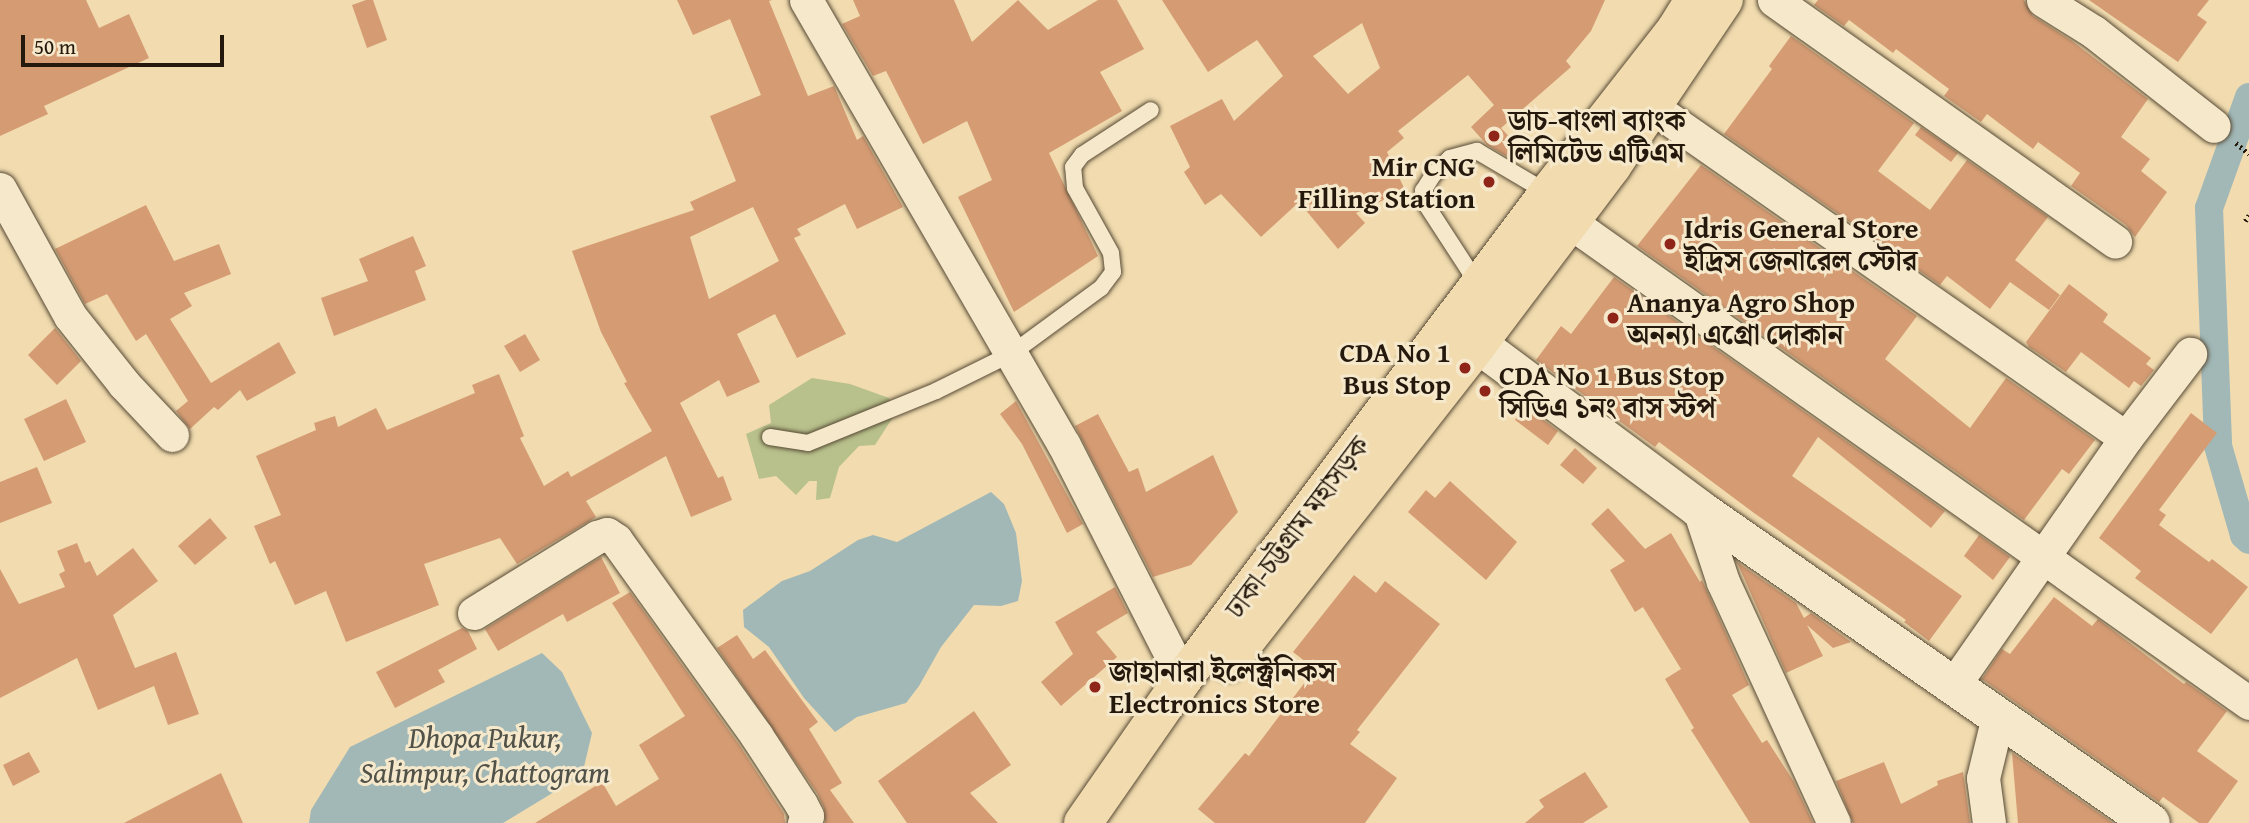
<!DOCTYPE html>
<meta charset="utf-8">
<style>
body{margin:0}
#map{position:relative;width:2249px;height:823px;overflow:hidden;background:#f1dbaf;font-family:"Gentium Book Plus","Noto Serif Bengali",serif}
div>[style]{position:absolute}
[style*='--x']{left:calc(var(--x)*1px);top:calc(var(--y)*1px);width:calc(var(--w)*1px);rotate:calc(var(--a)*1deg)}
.green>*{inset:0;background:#b8c18c}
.water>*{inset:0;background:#a1b8b7}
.canal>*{height:28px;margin:-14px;padding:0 14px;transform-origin:14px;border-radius:14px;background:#a1b8b7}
.building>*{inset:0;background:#d59c74}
.path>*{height:4.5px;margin-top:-2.25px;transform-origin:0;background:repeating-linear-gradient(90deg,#24190c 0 2px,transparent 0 5.5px)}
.roads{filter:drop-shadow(0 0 2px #574a35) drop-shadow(0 0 2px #574a35)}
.service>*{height:16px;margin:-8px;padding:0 8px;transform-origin:8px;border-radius:8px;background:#f6e8cb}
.minor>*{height:33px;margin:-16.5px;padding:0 16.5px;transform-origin:16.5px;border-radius:16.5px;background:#f6e8cb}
.tertiary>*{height:38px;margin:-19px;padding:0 19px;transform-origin:19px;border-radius:19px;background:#f6e8cb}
.trunk>*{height:38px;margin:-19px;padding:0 19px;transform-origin:19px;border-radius:19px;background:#f1dbaf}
.dots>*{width:19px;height:19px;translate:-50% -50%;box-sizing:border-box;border:4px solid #f6e8cb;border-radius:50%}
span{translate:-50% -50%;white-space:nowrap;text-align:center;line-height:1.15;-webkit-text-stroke:6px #f6e8cb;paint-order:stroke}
.poi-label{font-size:28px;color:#24190c;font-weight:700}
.left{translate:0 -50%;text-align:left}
.right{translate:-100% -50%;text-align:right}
.street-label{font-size:28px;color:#24190c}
.water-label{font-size:30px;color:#505148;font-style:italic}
.scale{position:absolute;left:21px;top:35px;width:203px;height:32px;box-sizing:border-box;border:4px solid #24190c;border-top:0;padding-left:9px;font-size:21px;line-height:24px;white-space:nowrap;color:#24190c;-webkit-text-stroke:5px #f6e8cb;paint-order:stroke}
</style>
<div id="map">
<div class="green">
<i style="clip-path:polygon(812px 378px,850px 384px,889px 398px,895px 414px,875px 445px,859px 446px,839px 467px,830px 498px,816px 500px,817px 481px,809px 481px,796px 495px,776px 476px,759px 479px,746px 434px,771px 423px,769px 405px)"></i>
</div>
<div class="water">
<i style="clip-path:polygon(991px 492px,1004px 504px,1016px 533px,1022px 581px,1018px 601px,1001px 606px,974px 605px,941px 647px,919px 686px,906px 703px,857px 717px,835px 732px,804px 698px,769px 647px,744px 627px,743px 610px,782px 581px,810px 571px,858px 540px,873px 535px,897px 542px)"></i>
<i style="clip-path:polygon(542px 653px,562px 672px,592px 733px,582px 775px,503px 823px,309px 823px,311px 810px,350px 747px)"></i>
</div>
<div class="canal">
<i style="--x:2249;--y:97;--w:118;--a:109.8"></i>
<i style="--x:2209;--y:208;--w:238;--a:87.8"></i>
<i style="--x:2218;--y:446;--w:93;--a:73.7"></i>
<i style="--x:2244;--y:535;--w:7;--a:45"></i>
</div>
<div class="building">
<i style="clip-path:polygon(0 0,86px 0,99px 28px,129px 14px,149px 58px,44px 106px,48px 114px,0 136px)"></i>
<i style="clip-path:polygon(366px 0,373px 0,387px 40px,367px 48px,352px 5px)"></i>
<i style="clip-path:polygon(evenodd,677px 0,772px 0,769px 1px,808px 96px,834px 86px,857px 140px,863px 136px,903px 207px,857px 229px,845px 204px,797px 229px,801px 235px,794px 238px,846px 334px,797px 358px,775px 314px,737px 334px,760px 382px,727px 397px,719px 380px,680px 403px,718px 478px,723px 476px,732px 500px,691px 517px,666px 456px,586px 501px,596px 517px,517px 564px,500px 538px,424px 564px,439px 605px,346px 642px,326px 591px,295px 605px,275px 561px,270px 564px,254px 526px,281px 515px,256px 456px,316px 430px,314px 423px,335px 416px,338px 427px,376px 408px,387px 430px,475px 393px,472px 385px,499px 374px,524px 436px,520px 438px,544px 486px,568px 471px,571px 477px,652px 431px,624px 383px,627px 382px,601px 332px,572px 251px,694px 210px,690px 202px,736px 181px,710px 116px,761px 95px,730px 19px,693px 35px,677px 0,753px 207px,779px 261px,709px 299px,690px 237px,753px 207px)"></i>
<i style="clip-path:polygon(853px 0,954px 0,972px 42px,1018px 0,1048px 30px,1098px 0,1117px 0,1144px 49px,1100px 72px,1122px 111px,1049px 153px,1098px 256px,1014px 312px,958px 197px,992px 180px,967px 121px,923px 144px,886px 71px,873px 76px,842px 24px,860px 16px)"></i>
<i style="clip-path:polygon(evenodd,1162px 0,1605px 0,1591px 31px,1566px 61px,1571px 67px,1501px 128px,1517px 145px,1506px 156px,1487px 145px,1471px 127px,1494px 105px,1468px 75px,1398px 131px,1404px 138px,1387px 152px,1405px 190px,1356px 213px,1365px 223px,1338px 249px,1299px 202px,1261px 237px,1221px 194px,1205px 205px,1184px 172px,1190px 167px,1170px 126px,1222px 99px,1234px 121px,1283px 76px,1257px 40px,1208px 72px,1162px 0,1362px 23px,1380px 68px,1348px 94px,1313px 56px,1362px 23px)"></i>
<i style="clip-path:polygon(1818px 0,2024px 0,2033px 16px,2072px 41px,2148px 99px,2121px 137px,2150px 159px,2141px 171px,2167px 192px,2135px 237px,2126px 225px,2071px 186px,2080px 173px,2038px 142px,2033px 149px,1987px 114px,1981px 122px,1944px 96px,1949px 89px,1896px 49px,1893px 53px,1849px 20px,1844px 26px,1814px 5px)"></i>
<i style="clip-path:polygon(2089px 0,2209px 0,2197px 15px,2207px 22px,2178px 62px)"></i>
<i style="clip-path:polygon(1791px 36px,1914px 123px,1878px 171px,1930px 210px,1967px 160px,2048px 217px,2015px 260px,2060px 295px,2049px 310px,2010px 282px,1990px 309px,1947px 276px,1940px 285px,1724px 134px,1772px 69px,1769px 66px)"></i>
<i style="clip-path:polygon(1921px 127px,1958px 153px,1951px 162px,1915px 135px)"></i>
<i style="clip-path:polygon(1701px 165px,1917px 316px,1885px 359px,1970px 428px,2006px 378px,2095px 440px,2069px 474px,2062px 469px,2024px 520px,1637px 246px)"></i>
<i style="clip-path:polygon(146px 205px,174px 261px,219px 244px,231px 274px,184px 293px,192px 306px,170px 319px,211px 383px,279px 342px,296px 373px,247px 401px,240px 390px,218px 410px,214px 407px,190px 429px,176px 411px,188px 401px,146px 334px,136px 341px,107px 294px,85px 304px,55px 249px)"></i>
<i style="clip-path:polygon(413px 236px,426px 266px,415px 271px,426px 300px,334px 336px,321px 298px,368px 281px,359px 259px)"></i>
<i style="clip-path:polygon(1614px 277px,1945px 511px,1931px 528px,1818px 437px,1792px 476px,1962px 596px,1929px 641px,1904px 622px,1906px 620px,1754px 513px,1659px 442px,1655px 447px,1536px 360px,1561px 326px,1571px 334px)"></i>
<i style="clip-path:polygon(2069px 284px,2108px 314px,2103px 322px,2151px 358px,2146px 364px,2154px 370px,2141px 386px,2134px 381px,2129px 388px,2081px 352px,2066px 372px,2029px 347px,2026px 342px)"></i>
<i style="clip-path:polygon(55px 328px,81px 361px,57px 385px,28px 355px)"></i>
<i style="clip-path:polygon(525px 334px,540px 360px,520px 372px,504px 346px)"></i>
<i style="clip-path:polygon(66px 399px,86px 442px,44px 461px,24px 419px)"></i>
<i style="clip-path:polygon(1016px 401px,1083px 524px,1067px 533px,1022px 444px,1000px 414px)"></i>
<i style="clip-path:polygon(1525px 406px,1558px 431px,1548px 445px,1515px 420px)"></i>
<i style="clip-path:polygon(2191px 413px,2217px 433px,2159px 510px,2166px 515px,2159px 525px,2209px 562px,2212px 559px,2248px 587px,2211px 634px,2135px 578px,2141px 571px,2099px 538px)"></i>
<i style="clip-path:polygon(1098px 414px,1129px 472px,1138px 468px,1146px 492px,1213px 455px,1238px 512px,1191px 565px,1153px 577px,1075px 426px)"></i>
<i style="clip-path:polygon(1575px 448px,1597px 468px,1583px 484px,1560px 465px)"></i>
<i style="clip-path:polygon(37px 467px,52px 503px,0 523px,0 482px)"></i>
<i style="clip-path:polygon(1450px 481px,1517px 542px,1486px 580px,1408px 512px,1426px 490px,1435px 498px)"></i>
<i style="clip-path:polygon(1608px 508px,1645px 549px,1671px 533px,1700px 582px,1702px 580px,1749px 685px,1732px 695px,1762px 743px,1767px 740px,1794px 782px,1813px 823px,1750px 823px,1691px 730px,1694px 728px,1665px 679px,1681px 669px,1643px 607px,1635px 612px,1610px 570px,1625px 561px,1591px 524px)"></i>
<i style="clip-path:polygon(210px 518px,227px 538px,195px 565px,178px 546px)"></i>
<i style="clip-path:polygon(1979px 535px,2010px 557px,1993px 580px,1964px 556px)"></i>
<i style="clip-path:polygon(77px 543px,85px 563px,90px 561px,97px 576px,133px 548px,158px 581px,113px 615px,135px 668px,176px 652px,199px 714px,168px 725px,154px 686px,98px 710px,77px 658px,0 698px,0 569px,19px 604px,65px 587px,59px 574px,65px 571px,57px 551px)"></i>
<i style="clip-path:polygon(601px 557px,620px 593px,567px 622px,563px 614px,498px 651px,485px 629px)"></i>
<i style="clip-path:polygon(1737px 562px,1796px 603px,1804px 618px,1811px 613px,1851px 642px,1833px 648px,1807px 625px,1823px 656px,1786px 673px)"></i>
<i style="clip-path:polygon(1354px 575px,1376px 593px,1385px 581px,1440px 624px,1357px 730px,1360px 732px,1350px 744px,1397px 778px,1365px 823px,1215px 823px,1198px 809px,1245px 753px,1249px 756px,1315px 669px,1293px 652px)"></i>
<i style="clip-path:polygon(1115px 587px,1128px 613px,1096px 632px,1117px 657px,1061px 706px,1041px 682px,1073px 654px,1055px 622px)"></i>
<i style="clip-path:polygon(630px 592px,740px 746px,784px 814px,785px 823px,535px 823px,602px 782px,616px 806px,659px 779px,639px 745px,685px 716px,612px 603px)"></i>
<i style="clip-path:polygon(2054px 597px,2092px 626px,2098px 619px,2184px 684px,2186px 682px,2227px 711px,2197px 751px,2238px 781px,2208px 823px,2199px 823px,2163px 797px,2159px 802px,1982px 679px,2002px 649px,2010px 654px)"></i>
<i style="clip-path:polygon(462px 628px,468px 631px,477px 649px,438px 670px,445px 682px,395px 708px,376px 672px)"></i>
<i style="clip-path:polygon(737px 635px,753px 659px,765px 650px,818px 722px,809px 729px,842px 783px,830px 790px,854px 823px,825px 823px,824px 808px,817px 793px,717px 648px)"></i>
<i style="clip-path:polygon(974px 711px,1011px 765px,970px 793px,998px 823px,907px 823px,878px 781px)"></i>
<i style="clip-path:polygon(29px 752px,40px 772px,13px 786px,3px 765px)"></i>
<i style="clip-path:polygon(2012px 753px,2113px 823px,2018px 823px)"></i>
<i style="clip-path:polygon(1884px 762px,1901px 804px,1938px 785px,1937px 781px,1963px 772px,1970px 823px,1853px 823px,1836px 781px)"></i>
<i style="clip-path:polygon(1585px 772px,1608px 807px,1583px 823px,1525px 823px,1544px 807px,1539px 800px)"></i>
<i style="clip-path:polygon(221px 773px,243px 823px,124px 823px)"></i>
</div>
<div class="path">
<i style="--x:2236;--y:143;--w:17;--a:40"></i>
<i style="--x:2245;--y:221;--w:7;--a:-56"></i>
</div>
<div class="roads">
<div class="service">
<i style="--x:1479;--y:286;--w:95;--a:-123"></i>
<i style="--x:1427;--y:206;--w:16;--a:-105"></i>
<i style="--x:1423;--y:191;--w:19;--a:-58"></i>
<i style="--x:1433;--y:175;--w:24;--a:-45"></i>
<i style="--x:1450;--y:158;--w:28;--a:-15"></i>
<i style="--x:1477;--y:151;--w:82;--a:30.6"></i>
<i style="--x:770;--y:437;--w:38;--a:9"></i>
<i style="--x:808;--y:443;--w:138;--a:-22.1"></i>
<i style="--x:936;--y:391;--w:84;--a:-26.3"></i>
<i style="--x:1011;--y:354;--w:112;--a:-36.3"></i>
<i style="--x:1101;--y:288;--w:20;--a:-53"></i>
<i style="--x:1113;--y:272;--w:19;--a:-96"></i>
<i style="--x:1111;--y:253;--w:74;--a:-119"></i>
<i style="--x:1075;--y:188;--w:21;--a:-95"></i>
<i style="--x:1073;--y:167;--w:15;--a:-53"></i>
<i style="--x:1082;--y:155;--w:82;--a:-33.1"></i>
</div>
<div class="minor">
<i style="--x:806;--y:0;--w:514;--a:59.9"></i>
<i style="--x:1064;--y:445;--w:263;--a:63"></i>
<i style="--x:1774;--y:0;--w:418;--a:35.3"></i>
<i style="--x:2043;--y:0;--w:60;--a:32.1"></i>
<i style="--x:2094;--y:32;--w:152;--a:38.1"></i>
<i style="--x:1652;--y:107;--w:578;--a:34.93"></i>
<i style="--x:0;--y:189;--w:145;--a:61.1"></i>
<i style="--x:70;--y:316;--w:87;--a:51.5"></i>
<i style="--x:124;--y:384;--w:70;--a:46.7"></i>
<i style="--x:1570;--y:222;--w:832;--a:35.31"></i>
<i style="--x:1699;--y:509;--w:77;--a:71.8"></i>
<i style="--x:1723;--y:582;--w:265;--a:65.3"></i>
<i style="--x:474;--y:613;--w:145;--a:-31.7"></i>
<i style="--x:597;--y:537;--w:10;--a:-17"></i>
<i style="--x:607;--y:534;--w:11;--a:34"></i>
<i style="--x:616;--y:540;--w:240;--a:54.3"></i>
<i style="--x:756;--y:735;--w:82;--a:56.9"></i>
<i style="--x:801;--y:804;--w:13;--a:63"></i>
<i style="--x:807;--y:816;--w:8;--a:113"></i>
<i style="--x:1953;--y:686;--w:302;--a:-55.1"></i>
<i style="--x:2126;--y:438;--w:106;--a:-52.7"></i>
<i style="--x:1989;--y:823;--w:45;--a:-97.6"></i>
<i style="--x:1983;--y:778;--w:64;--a:-76.4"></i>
</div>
<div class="tertiary">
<i style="--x:1478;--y:344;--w:276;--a:36.7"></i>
<i style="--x:1699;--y:509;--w:550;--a:34.79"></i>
</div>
<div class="trunk">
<i style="--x:1229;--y:662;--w:404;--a:-51.9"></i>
<i style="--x:1478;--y:344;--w:223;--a:-53"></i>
<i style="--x:1612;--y:166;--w:200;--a:-56"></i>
<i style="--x:1083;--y:823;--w:175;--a:-55.2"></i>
<i style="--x:1183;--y:679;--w:608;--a:-53.09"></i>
<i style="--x:1548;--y:193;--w:208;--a:-52"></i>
<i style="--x:1676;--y:29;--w:34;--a:-58"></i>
</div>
</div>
<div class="dots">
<i style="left:1494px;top:136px;background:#8f2418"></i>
<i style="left:1489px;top:182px;background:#8f2418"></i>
<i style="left:1670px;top:244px;background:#8f2418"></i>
<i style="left:1613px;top:318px;background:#8f2418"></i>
<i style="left:1465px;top:368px;background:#8f2418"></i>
<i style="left:1485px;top:391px;background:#8f2418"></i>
<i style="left:1095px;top:687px;background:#8f2418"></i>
</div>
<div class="poi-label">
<span class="left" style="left:1508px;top:136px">ডাচ-বাংলা ব্যাংক<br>লিমিটেড এটিএম</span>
<span class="right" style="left:1475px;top:182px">Mir CNG<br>Filling Station</span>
<span class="left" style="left:1684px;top:244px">Idris General Store<br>ইদ্রিস জেনারেল স্টোর</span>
<span class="left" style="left:1627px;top:318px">Ananya Agro Shop<br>অনন্যা এগ্রো দোকান</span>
<span class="right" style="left:1451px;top:368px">CDA No 1<br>Bus Stop</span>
<span class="left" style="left:1499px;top:391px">CDA No 1 Bus Stop<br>সিডিএ ১নং বাস স্টপ</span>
<span class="left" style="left:1109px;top:687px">জাহানারা ইলেক্ট্রনিকস<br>Electronics Store</span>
</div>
<div class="street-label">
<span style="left:1297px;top:527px;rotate:-53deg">ঢাকা-চট্টগ্রাম মহাসড়ক</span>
</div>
<div class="water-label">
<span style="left:485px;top:754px">Dhopa Pukur,<br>Salimpur, Chattogram</span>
</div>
<div class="scale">50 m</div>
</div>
